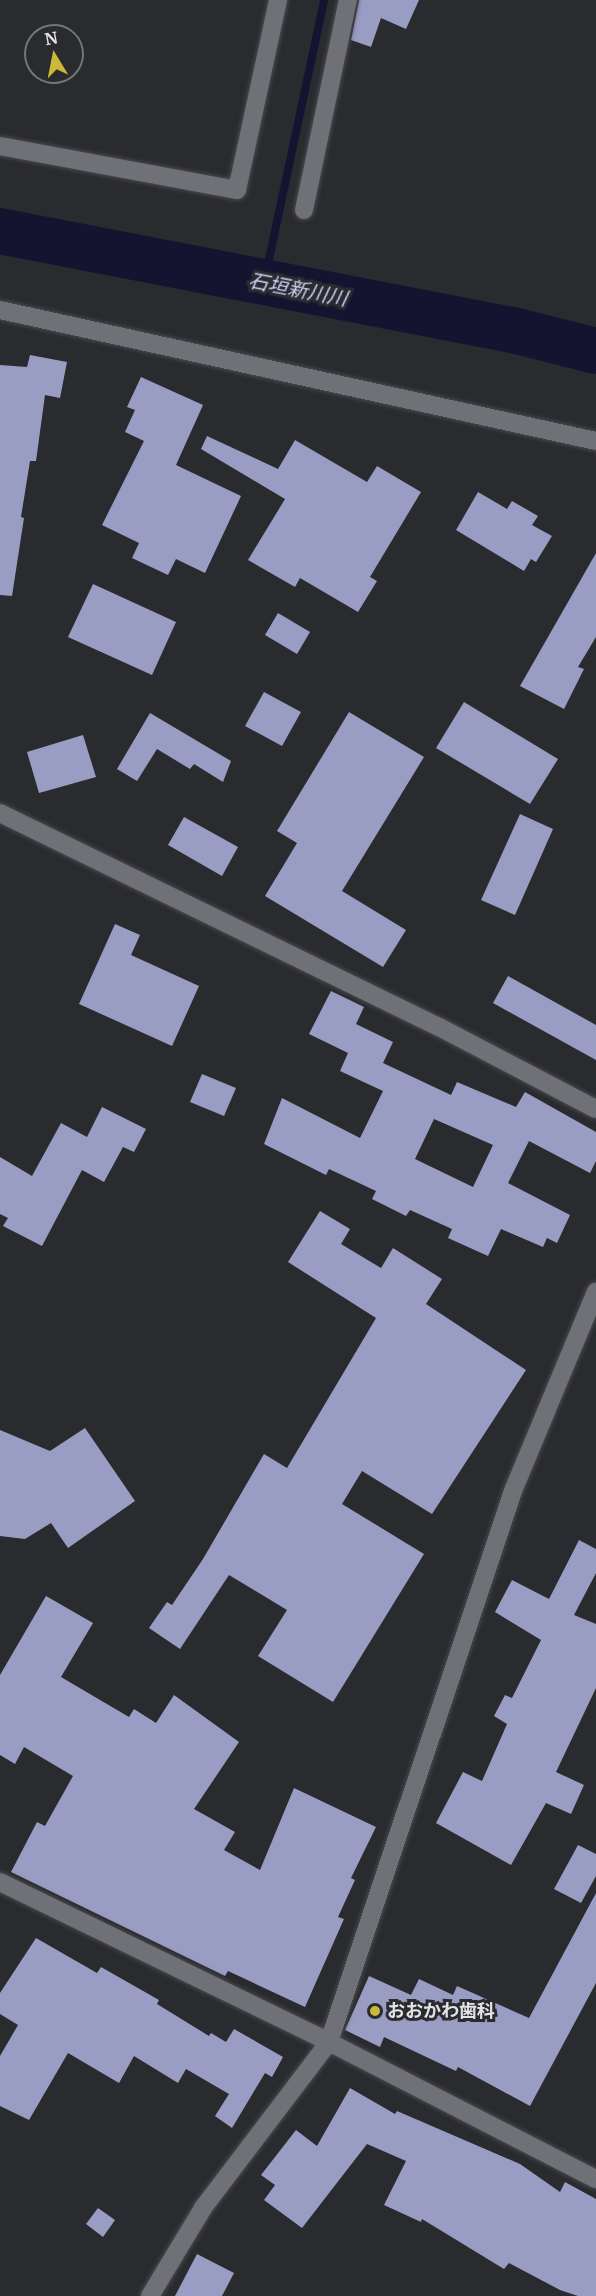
<!DOCTYPE html>
<meta charset="utf-8">
<style>
body{margin:0}
#map{position:relative;width:596px;height:2296px;overflow:hidden;background:#2a2b2f;font-family:Merriweather,"Noto Sans JP",serif}
div>[style]{position:absolute}
[style*='--x']{left:calc(var(--x)*1px);top:calc(var(--y)*1px);width:calc(var(--w)*1px);rotate:calc(var(--a)*1deg)}
.stream>*{height:8px;margin:-4px;padding:0 4px;transform-origin:4px;border-radius:4px;background:#141431}
.river>*{height:46px;margin:-23px;padding:0 23px;transform-origin:23px;border-radius:23px;background:#141431}
.building>*{inset:0;background:#9a9dc3}
.roads{filter:drop-shadow(0 0 2px #49494d) drop-shadow(0 0 2px #49494d)}
.minor>*{height:18px;margin:-9px;padding:0 9px;transform-origin:9px;border-radius:9px;background:#707176}
.dots>*{width:16px;height:16px;translate:-50% -50%;box-sizing:border-box;border:3px solid #2a2b2f;border-radius:50%}
span{translate:-50% -50%;white-space:nowrap;text-align:center;line-height:1.15;-webkit-text-stroke:6px #2a2b2f;paint-order:stroke}
.poi-label{font-size:18px;color:#e3e3e6;font-weight:700}
.left{translate:0 -50%;text-align:left}
.water-label{font-size:20px;color:#ccd0f5;font-style:italic}
.north{position:absolute;left:24px;top:24px;width:60px;height:60px;box-sizing:border-box;background:#2a2b2f;border:2px solid #747578;border-radius:50%;rotate:350deg;font-size:16px;font-weight:700;line-height:24px;text-align:center;color:#e3e3e6}
.north::after{content:'';display:block;margin:auto;width:21px;height:27px;background:#ccb938;clip-path:polygon(50% 0,100% 100%,50% 72%,0 100%)}
</style>
<div id="map">
<div class="stream">
<i style="--x:264;--y:283;--w:289;--a:-78"></i>
</div>
<div class="river">
<i style="--x:0;--y:231;--w:527;--a:10.95"></i>
<i style="--x:517;--y:331;--w:81;--a:14.2"></i>
</div>
<div class="building">
<i style="clip-path:polygon(359px 0,419px 0,406px 29px,381px 18px,371px 47px,351px 40px)"></i>
<i style="clip-path:polygon(30px 355px,67px 362px,60px 398px,45px 395px,36px 461px,30px 461px,21px 517px,24px 518px,12px 596px,0 595px,0 365px,27px 367px)"></i>
<i style="clip-path:polygon(141px 377px,203px 405px,176px 465px,241px 496px,205px 573px,176px 559px,168px 575px,132px 558px,139px 543px,102px 525px,144px 441px,125px 432px,135px 410px,127px 407px)"></i>
<i style="clip-path:polygon(207px 436px,278px 469px,295px 440px,367px 482px,377px 466px,421px 492px,370px 577px,377px 581px,358px 612px,300px 578px,295px 587px,248px 560px,285px 499px,201px 449px)"></i>
<i style="clip-path:polygon(478px 492px,507px 509px,512px 501px,538px 516px,532px 525px,552px 536px,536px 562px,531px 559px,524px 571px,456px 530px)"></i>
<i style="clip-path:polygon(596px 553px,596px 637px,578px 667px,584px 669px,564px 709px,520px 686px)"></i>
<i style="clip-path:polygon(93px 584px,176px 622px,152px 675px,68px 637px)"></i>
<i style="clip-path:polygon(278px 613px,310px 632px,297px 654px,265px 635px)"></i>
<i style="clip-path:polygon(264px 692px,301px 712px,282px 746px,245px 726px)"></i>
<i style="clip-path:polygon(464px 702px,558px 759px,530px 804px,436px 748px)"></i>
<i style="clip-path:polygon(349px 712px,424px 757px,342px 891px,406px 930px,383px 967px,265px 896px,297px 843px,277px 831px)"></i>
<i style="clip-path:polygon(150px 713px,231px 761px,223px 782px,194px 764px,190px 769px,157px 749px,137px 781px,117px 769px)"></i>
<i style="clip-path:polygon(83px 735px,96px 777px,39px 793px,27px 752px)"></i>
<i style="clip-path:polygon(520px 814px,553px 829px,515px 915px,481px 900px)"></i>
<i style="clip-path:polygon(184px 817px,238px 847px,222px 876px,168px 845px)"></i>
<i style="clip-path:polygon(115px 924px,140px 935px,131px 955px,199px 986px,172px 1046px,79px 1004px)"></i>
<i style="clip-path:polygon(508px 976px,596px 1025px,596px 1060px,493px 1003px)"></i>
<i style="clip-path:polygon(evenodd,331px 991px,364px 1007px,356px 1024px,393px 1042px,383px 1063px,451px 1095px,457px 1082px,516px 1107px,525px 1092px,596px 1132px,596px 1161px,590px 1173px,529px 1141px,508px 1183px,570px 1215px,557px 1243px,547px 1238px,543px 1247px,501px 1229px,488px 1256px,448px 1238px,452px 1229px,410px 1210px,406px 1216px,372px 1199px,376px 1191px,329px 1169px,326px 1175px,264px 1144px,282px 1098px,360px 1138px,383px 1091px,340px 1071px,348px 1053px,309px 1034px,331px 991px,434px 1119px,493px 1145px,473px 1187px,415px 1159px,434px 1119px)"></i>
<i style="clip-path:polygon(202px 1074px,236px 1088px,224px 1116px,190px 1102px)"></i>
<i style="clip-path:polygon(102px 1107px,146px 1129px,134px 1152px,123px 1147px,104px 1182px,82px 1170px,42px 1246px,3px 1226px,8px 1218px,0 1214px,0 1157px,32px 1176px,61px 1123px,87px 1137px)"></i>
<i style="clip-path:polygon(320px 1211px,350px 1229px,341px 1244px,381px 1268px,393px 1248px,442px 1279px,426px 1304px,526px 1370px,432px 1514px,362px 1471px,342px 1504px,424px 1554px,333px 1702px,258px 1656px,287px 1610px,229px 1575px,180px 1649px,149px 1628px,167px 1602px,172px 1605px,203px 1559px,264px 1454px,287px 1468px,376px 1318px,288px 1262px)"></i>
<i style="clip-path:polygon(85px 1428px,135px 1501px,68px 1548px,51px 1523px,25px 1539px,0 1536px,0 1430px,50px 1451px)"></i>
<i style="clip-path:polygon(579px 1540px,596px 1549px,596px 1573px,574px 1615px,596px 1624px,596px 1688px,556px 1772px,584px 1785px,571px 1814px,546px 1803px,511px 1865px,436px 1823px,463px 1772px,482px 1781px,507px 1724px,494px 1716px,505px 1695px,512px 1698px,541px 1640px,495px 1612px,512px 1580px,549px 1599px)"></i>
<i style="clip-path:polygon(46px 1596px,93px 1623px,61px 1677px,129px 1717px,134px 1709px,156px 1723px,174px 1695px,239px 1742px,194px 1809px,235px 1832px,224px 1850px,260px 1870px,294px 1788px,376px 1827px,351px 1878px,355px 1880px,338px 1917px,344px 1919px,305px 2007px,228px 1971px,225px 1976px,11px 1872px,37px 1822px,45px 1826px,73px 1776px,24px 1747px,15px 1764px,0 1755px,0 1675px)"></i>
<i style="clip-path:polygon(578px 1845px,596px 1854px,596px 1876px,581px 1903px,554px 1889px)"></i>
<i style="clip-path:polygon(596px 1893px,596px 1983px,530px 2106px,458px 2067px,456px 2071px,384px 2037px,380px 2047px,345px 2030px,369px 1976px,411px 1995px,419px 1979px,453px 1995px,457px 1986px,529px 2018px)"></i>
<i style="clip-path:polygon(36px 1938px,97px 1973px,101px 1967px,159px 2000px,157px 2004px,209px 2036px,211px 2033px,226px 2042px,234px 2029px,283px 2057px,272px 2077px,265px 2073px,232px 2128px,215px 2116px,229px 2094px,186px 2069px,178px 2083px,134px 2056px,119px 2083px,68px 2053px,29px 2120px,0 2106px,0 2056px,18px 2025px,0 2014px,0 1993px)"></i>
<i style="clip-path:polygon(350px 2088px,395px 2114px,397px 2111px,520px 2164px,560px 2192px,565px 2182px,596px 2199px,596px 2296px,578px 2296px,560px 2290px,509px 2263px,504px 2269px,422px 2219px,421px 2222px,384px 2205px,406px 2161px,367px 2144px,302px 2228px,264px 2200px,275px 2185px,261px 2175px,296px 2130px,317px 2146px)"></i>
<i style="clip-path:polygon(98px 2208px,115px 2220px,103px 2237px,86px 2224px)"></i>
<i style="clip-path:polygon(197px 2254px,234px 2273px,222px 2296px,175px 2296px)"></i>
</div>
<div class="roads">
<div class="minor">
<i style="--x:0;--y:146;--w:241;--a:10.5"></i>
<i style="--x:237;--y:190;--w:194;--a:-77.8"></i>
<i style="--x:304;--y:210;--w:215;--a:-78.2"></i>
<i style="--x:0;--y:310;--w:610;--a:12.4"></i>
<i style="--x:0;--y:813;--w:488;--a:26"></i>
<i style="--x:439;--y:1027;--w:177;--a:27.6"></i>
<i style="--x:0;--y:1882;--w:366;--a:25.9"></i>
<i style="--x:329;--y:2042;--w:300;--a:27.2"></i>
<i style="--x:150;--y:2296;--w:103;--a:-58.9"></i>
<i style="--x:203;--y:2208;--w:208;--a:-52.8"></i>
<i style="--x:329;--y:2042;--w:581;--a:-71.53"></i>
<i style="--x:513;--y:1491;--w:216;--a:-67.4"></i>
</div>
</div>
<div class="dots">
<i style="left:375px;top:2011px;background:#ccb938"></i>
</div>
<div class="poi-label">
<span class="left" style="left:387px;top:2011px">おおかわ歯科</span>
</div>
<div class="water-label">
<span style="left:298px;top:289px;rotate:11deg">石垣新川川</span>
</div>
<div class="north">N</div>
</div>
